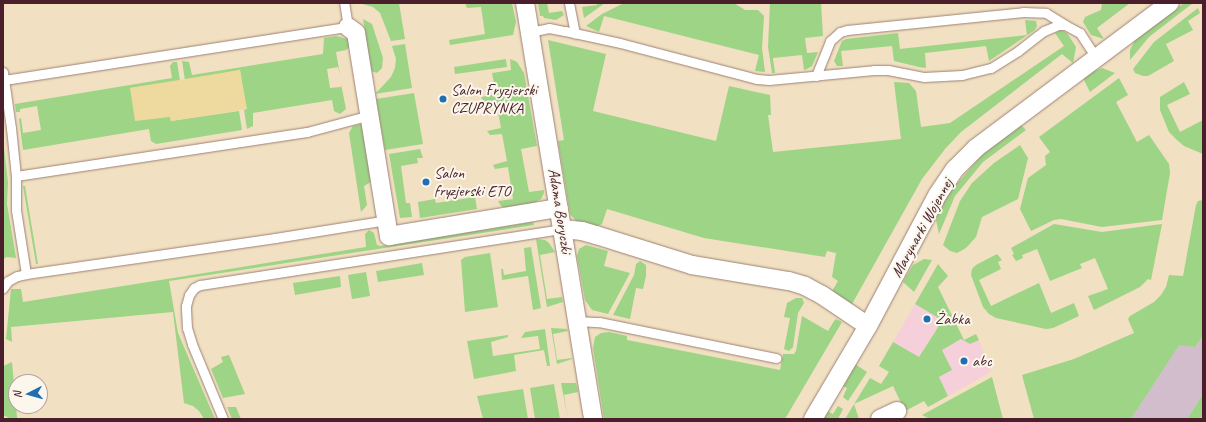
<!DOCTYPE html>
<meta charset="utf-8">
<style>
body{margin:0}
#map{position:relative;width:1206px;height:422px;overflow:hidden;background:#f1e0c1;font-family:Caveat,sans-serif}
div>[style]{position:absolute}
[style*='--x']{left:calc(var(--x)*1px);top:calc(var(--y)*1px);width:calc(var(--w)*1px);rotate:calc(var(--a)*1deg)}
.built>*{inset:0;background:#f5cfda}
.industrial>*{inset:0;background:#d1bdcb}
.green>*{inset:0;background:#9dd486}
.sand>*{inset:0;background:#eeda9e}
.roads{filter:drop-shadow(0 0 1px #9e8076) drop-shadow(0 0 1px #9e8076)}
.service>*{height:9px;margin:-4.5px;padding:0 4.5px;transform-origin:4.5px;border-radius:4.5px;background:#fff}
.minor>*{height:18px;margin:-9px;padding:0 9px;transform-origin:9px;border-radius:9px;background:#fff}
.dots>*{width:11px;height:11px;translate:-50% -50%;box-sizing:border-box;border:2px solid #fbf7ec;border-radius:50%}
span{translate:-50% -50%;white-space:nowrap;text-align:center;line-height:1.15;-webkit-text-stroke:4px #fbf7ec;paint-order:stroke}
.poi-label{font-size:16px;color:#4a1f2b}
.left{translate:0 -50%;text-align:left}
.street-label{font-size:16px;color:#4a1f2b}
.frame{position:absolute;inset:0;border:4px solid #4a1f2b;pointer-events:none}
.north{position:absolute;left:8px;top:374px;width:40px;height:40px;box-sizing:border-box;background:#fbf7ec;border:1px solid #b4a19f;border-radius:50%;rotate:264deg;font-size:11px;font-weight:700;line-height:16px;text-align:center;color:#4a1f2b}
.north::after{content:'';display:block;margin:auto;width:14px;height:18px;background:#1f6fb2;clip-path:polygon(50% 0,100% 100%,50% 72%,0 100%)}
</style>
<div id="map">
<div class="built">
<i style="clip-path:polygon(915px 304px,942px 320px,919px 357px,893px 342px)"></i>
<i style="clip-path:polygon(962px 339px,970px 344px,979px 340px,991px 372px,948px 396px,939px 377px,952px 370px,942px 350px)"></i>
</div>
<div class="industrial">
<i style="clip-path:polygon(1203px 336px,1203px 394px,1187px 419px,1131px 419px,1179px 344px,1195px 347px)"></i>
</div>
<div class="green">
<i style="clip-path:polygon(359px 3px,399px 3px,405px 39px,391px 41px,380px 13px,373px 7px)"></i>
<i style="clip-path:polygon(465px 3px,512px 3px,516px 22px,513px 35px,450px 45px,449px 40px,485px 34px,481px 7px,467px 8px)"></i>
<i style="clip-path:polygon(538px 3px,547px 3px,549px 13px,562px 11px,564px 15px,556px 20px,544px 18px,543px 16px,540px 16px)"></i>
<i style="clip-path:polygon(597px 3px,605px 3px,584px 18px,582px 7px,597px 5px)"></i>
<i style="clip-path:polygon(624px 3px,734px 3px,745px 10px,758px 10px,764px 16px,762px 48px,765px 72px,755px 71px,759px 55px,604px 16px,599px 32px,586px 26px,602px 14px)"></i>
<i style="clip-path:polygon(770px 3px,821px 3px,823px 36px,805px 38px,807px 53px,818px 52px,812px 66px,807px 69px,804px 70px,802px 55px,773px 58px,775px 73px,772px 73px,768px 47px)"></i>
<i style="clip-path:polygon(1102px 3px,1130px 3px,1097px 28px,1104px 39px,1091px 35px,1083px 22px,1085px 17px,1101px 10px)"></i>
<i style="clip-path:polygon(1184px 3px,1193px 3px,1149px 37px,1130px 60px,1130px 50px,1135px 40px)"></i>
<i style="clip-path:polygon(1198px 8px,1200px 13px,1188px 21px,1193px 30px,1166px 44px,1174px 61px,1148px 76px,1143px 76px,1135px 73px,1133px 69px,1154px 42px)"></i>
<i style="clip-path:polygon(363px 19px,372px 24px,383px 58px,382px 68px,377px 73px,371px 71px)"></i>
<i style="clip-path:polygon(1025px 20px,1036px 21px,1037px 26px,1035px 30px,989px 61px,986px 46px,925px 53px,926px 68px,919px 67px,894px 61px,892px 46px,841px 51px,843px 66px,837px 66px,834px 61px,842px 41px,846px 39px,898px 33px,900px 49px,1027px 35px)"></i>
<i style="clip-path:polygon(1061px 30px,1067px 33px,1076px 47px,1073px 63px,1062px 54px,961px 132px,945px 149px,922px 179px,852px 304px,831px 293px,838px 281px,832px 277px,836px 253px,827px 251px,825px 257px,704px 238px,607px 209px,602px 224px,596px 227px,576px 221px,570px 214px,558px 141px,564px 140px,548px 40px,606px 54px,593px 111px,716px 141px,729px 86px,770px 95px,771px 115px,768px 115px,773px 152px,901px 139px,894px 82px,909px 83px,916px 91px,921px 127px,950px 123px,1064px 46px,1055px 33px)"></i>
<i style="clip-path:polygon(336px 36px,348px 39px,350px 47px,346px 50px,336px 52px,340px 75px,338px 67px,327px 69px,330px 88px,341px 87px,341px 84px,346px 109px,340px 114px,334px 111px,332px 100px,253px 113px,253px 126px,247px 129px,244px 110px,246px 109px,240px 70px,185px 80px,182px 61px,189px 62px,192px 75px,323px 54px,324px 38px)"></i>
<i style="clip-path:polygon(405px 44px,412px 88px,375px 94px,391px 77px,395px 68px,396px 59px,392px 46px)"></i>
<i style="clip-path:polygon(506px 59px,507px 67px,455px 74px,454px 67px)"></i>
<i style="clip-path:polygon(510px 59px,517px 62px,524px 73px,537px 146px,521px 149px,529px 192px,544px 190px,544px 193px,541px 199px,534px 203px,506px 208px,501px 206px,498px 201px,513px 199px,508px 167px,495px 169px,493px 165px,507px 161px,502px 134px,490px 135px,487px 131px,501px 128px,496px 100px,484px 102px,481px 97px,496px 94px,492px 73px,511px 70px)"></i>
<i style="clip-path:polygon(173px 62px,177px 62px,180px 81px,130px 88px,170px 116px,171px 121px,239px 111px,242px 130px,156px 144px,151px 141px,149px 129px,23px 150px,19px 119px,21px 118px,23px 133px,41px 130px,37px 106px,20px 109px,20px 112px,16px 112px,15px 104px,172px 78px,170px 66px)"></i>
<i style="clip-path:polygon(1102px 68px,1115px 73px,1090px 92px,1083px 78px,1092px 72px)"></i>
<i style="clip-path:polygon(1119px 78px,1128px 95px,1116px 102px,1137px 142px,1149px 135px,1169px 164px,1170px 173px,1162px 220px,1102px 227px,1061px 219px,1054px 220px,1031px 231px,1020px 209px,1028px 178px,1046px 165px,1045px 156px,1050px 152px,1039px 137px)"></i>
<i style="clip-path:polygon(1184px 82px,1190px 94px,1167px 105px,1180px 132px,1203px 120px,1203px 154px,1184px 146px,1177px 140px,1169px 132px,1160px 110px,1160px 97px)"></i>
<i style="clip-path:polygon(414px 93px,423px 144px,385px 150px,376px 99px)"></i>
<i style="clip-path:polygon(362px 124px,371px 182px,364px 186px,367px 205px,361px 212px,349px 133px,353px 126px)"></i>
<i style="clip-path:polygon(1021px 125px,1026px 130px,983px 162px,955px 196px,939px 234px,936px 220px,938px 214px,950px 192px,983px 154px)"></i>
<i style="clip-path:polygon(3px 138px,8px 183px,7px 204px,16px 258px,7px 257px,3px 259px)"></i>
<i style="clip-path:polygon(1020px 145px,1028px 158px,1018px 199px,982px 217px,976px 237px,966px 248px,957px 253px,950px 251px,943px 245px,960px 201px,972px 183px,994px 163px)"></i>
<i style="clip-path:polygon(420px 149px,423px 158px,417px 158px,418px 163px,401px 166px,406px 203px,410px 203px,412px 217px,400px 218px,389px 154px)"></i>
<i style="clip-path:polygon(23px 186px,25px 186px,38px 264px,36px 264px)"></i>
<i style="clip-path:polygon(475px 197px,477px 209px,420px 218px,418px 202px,435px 199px,436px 203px)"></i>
<i style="clip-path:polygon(1203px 200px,1203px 336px,1195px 347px,1179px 345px,1131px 419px,1034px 419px,1022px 375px,1074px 359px,1134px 333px,1128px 319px,1130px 316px,1154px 302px,1161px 295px,1166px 287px,1169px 275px,1183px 276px,1196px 205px,1198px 201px)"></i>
<i style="clip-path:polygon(533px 222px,534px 225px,169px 281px,178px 333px,215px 419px,204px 419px,199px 411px,193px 406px,184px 403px,173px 312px,11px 327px,12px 342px,6px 339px,11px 289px,21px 289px,23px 302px,366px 247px,365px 234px,369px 230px,374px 233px,377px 245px,381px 246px)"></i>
<i style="clip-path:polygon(1054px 224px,1102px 232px,1162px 224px,1151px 280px,1148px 279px,1140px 287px,1094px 310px,1088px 296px,1108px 289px,1095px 258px,1080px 264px,1082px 268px,1050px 281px,1037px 249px,1022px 255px,1023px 258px,1016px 261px,1012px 255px,1014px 254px,1011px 248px)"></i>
<i style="clip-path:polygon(536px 239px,545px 240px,549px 243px,555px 252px,540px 255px,547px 299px,562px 297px,563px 302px,547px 307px)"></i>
<i style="clip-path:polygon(586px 245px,608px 251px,604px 266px,630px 273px,608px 314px,592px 310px,585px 300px,577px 256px,579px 249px)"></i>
<i style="clip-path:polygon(531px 247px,541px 308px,533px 310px,528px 276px,502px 280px,501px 269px,503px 269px,504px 275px,526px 271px,524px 248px)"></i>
<i style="clip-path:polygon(490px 253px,498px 307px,465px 312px,461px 260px,465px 257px)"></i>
<i style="clip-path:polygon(997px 254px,1002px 260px,998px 262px,1001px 269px,979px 280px,991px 306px,1039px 283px,1051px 313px,1074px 303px,1079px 316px,1053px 328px,1046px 329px,996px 318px,989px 314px,983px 307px,971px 275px,972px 269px,976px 265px)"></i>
<i style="clip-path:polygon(924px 259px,932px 260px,914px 292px,903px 282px,913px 265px)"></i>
<i style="clip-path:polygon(640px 261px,646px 265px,646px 276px,643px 289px,636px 288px,630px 319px,613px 315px,634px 275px,636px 264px)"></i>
<i style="clip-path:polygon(422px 263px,424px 275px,378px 282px,376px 271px)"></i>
<i style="clip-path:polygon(938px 264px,948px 276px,938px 287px,964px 340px,976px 334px,979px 340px,970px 344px,961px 339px,942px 350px,952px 370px,939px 377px,948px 396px,928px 407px,924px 401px,905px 411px,893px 386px,854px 404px,859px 419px,845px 419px,870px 378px,881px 384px,889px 372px,879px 366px,893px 342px,919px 357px,935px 332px,942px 320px,915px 304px)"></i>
<i style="clip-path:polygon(366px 272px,370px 296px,352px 299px,348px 275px)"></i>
<i style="clip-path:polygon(340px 276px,341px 287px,295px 295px,293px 283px)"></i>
<i style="clip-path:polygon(796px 298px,802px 298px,804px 303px,798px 313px,793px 347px,789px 351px,784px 349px,790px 318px,784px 317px,787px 303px)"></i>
<i style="clip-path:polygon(802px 316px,828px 331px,834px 321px,836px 319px,842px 322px,785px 419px,604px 419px,593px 348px,595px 337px,601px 333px,609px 332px,627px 336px,627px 340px,780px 370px,783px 354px,794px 354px,796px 351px)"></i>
<i style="clip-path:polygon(551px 328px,567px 329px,568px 331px,553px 334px,557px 360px,572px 358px,572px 359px,557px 364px)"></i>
<i style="clip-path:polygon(545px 329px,550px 366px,547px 366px,544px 350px,514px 355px,516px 371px,474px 379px,467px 341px,508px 335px,508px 337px,491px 342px,493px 356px,540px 349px,538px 336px,521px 338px,525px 332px)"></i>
<i style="clip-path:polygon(229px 355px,245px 394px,223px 398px,211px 369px,223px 362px,221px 357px)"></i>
<i style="clip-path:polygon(12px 362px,16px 406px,17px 418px,9px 418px,3px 415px,3px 366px)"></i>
<i style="clip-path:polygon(855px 364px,867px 372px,848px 401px,843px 397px,847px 388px,842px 386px)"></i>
<i style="clip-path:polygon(992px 377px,1003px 419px,930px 419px,922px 415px)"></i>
<i style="clip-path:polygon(561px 383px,576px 383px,578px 392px,564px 395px,568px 419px)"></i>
<i style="clip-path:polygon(554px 384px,560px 419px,535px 419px,530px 388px)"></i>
<i style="clip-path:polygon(523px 389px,528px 419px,483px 419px,477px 396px)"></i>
<i style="clip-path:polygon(1203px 394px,1203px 416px,1201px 419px,1187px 419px)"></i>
<i style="clip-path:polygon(838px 406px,843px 409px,838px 419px,823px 419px,827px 411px,833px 414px)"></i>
<i style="clip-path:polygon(227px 407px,236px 407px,241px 419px,232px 419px)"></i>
</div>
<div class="sand">
<i style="clip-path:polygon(240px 70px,247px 109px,171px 121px,170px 117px,135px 121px,130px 88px)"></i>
</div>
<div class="roads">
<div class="service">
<i style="--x:569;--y:3;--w:31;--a:79"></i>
<i style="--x:530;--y:32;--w:19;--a:-12"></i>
<i style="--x:549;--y:28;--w:16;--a:11"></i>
<i style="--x:565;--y:31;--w:56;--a:12.3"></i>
<i style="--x:620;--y:43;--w:142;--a:14.7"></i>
<i style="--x:757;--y:79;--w:12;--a:5"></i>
<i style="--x:769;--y:80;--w:105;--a:-5.4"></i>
<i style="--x:874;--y:70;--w:14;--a:0"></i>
<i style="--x:888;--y:70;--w:37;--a:11"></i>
<i style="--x:924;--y:77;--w:38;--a:-3"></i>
<i style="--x:962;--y:75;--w:30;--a:-14"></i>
<i style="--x:991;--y:68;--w:32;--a:-32"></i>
<i style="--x:1018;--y:51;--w:33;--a:-38"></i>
<i style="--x:1044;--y:31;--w:15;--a:-23"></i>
<i style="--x:1058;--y:25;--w:7;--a:0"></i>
<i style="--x:1065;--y:25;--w:17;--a:28"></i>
<i style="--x:1080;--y:33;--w:30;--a:57"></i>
<i style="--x:3;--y:72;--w:57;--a:81.9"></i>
<i style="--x:11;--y:128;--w:48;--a:84.1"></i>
<i style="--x:16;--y:176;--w:34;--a:90"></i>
<i style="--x:16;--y:210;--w:65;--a:81.1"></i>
<i style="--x:26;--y:274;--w:9;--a:167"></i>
<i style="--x:17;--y:276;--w:10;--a:151"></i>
<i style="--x:8;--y:281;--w:9;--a:126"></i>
<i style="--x:816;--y:76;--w:38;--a:-68"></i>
<i style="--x:830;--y:41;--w:13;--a:-42"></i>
<i style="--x:840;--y:32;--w:7;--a:-16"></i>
<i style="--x:847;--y:30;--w:177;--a:-5.8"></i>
<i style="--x:1023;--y:12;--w:23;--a:2"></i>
<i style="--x:1046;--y:13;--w:22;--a:32"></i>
<i style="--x:4;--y:80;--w:348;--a:-8.8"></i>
<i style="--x:348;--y:27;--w:24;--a:-99"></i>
<i style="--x:16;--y:176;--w:294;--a:-8.6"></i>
<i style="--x:307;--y:132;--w:65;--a:-15.1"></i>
<i style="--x:26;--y:274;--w:252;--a:-8.2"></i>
<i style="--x:275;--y:238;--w:113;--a:-9.1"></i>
<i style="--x:577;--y:321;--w:22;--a:3"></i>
<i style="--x:599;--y:322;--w:181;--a:11.5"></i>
<i style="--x:223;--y:419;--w:81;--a:-112.5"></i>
<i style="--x:192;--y:344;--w:17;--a:-107"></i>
<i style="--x:187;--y:328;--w:22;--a:-93"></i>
<i style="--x:186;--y:306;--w:11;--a:-75"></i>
<i style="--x:189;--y:295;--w:9;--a:-54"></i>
<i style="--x:194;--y:288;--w:7;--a:-27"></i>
<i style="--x:200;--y:285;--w:367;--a:-8.8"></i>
</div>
<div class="minor">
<i style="--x:525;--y:3;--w:422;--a:80.7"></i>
<i style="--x:348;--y:27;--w:10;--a:37"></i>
<i style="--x:356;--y:33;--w:206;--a:80.8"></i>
<i style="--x:389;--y:236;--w:172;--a:-9.4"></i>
<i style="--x:563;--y:229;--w:19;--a:6"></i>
<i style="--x:582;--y:231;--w:15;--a:16"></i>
<i style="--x:596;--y:235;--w:101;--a:17.4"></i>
<i style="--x:692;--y:265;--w:98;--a:9.4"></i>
<i style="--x:789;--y:281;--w:17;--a:17"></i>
<i style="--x:805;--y:286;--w:19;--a:28"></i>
<i style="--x:822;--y:295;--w:55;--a:34"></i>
<i style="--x:813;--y:419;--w:108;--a:-59.4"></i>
<i style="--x:868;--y:326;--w:149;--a:-62.1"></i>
<i style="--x:938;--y:194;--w:30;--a:-56"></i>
<i style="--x:955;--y:169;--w:30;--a:-45"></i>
<i style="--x:976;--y:148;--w:242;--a:-36.8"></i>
<i style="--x:880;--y:419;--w:19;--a:-25"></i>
</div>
</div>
<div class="dots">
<i style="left:443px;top:99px;background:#1f6fb2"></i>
<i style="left:426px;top:182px;background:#1f6fb2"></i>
<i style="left:927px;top:319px;background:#1f6fb2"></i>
<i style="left:964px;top:361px;background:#1f6fb2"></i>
</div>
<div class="poi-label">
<span class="left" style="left:451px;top:99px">Salon Fryzjerski<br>CZUPRYNKA</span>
<span class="left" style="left:434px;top:182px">Salon<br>fryzjerski ETO</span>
<span class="left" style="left:935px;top:319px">Żabka</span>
<span class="left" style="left:972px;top:361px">abc</span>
</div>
<div class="street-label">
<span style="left:560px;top:211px;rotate:81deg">Adama Boryczki</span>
<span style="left:922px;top:228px;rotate:-61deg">Marynarki Wojennej</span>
</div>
<div class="frame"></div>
<div class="north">N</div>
</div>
